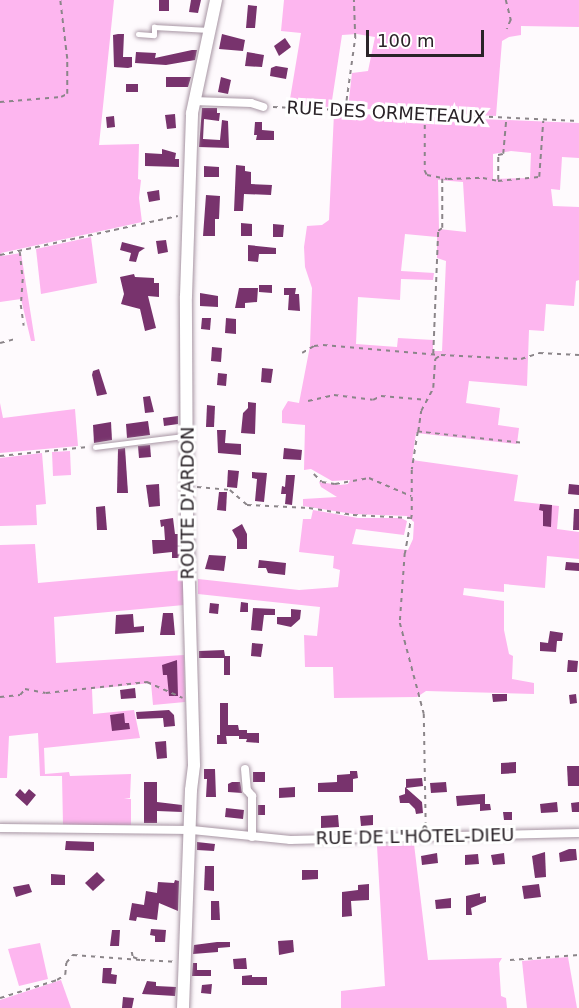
<!DOCTYPE html>
<meta charset="utf-8">
<style>
body{margin:0}
#map{position:relative;width:579px;height:1008px;overflow:hidden;background:#fefafd;font-family:"DejaVu Sans",sans-serif}
div>[style]{position:absolute}
[style*='--x']{left:calc(var(--x)*1px);top:calc(var(--y)*1px);width:calc(var(--w)*1px);rotate:calc(var(--a)*1deg)}
.green>*{inset:0;background:#fdb6ef}
.building>*{inset:0;background:#78336d}
.path>*{height:1.5px;margin-top:-0.75px;transform-origin:0;background:repeating-linear-gradient(90deg,#8b8589 0 4.5px,transparent 0 9px)}
.roads{filter:drop-shadow(0 0 2px #a795a3) drop-shadow(0 0 2px #a795a3)}
.lane>*{height:4.5px;margin:-2.25px;padding:0 2.25px;transform-origin:2.25px;border-radius:2.25px;background:#fff}
.street>*{height:8px;margin:-4px;padding:0 4px;transform-origin:4px;border-radius:4px;background:#fff}
.secondary>*{height:12px;margin:-6px;padding:0 6px;transform-origin:6px;border-radius:6px;background:#fff}
span{translate:-50% -50%;white-space:nowrap;text-align:center;line-height:1.15;-webkit-text-stroke:6px #fff;paint-order:stroke}
.street-label{font-size:18px;color:#2a2328}
.scale{position:absolute;left:366px;top:30px;width:118px;height:27px;box-sizing:border-box;border:3px solid #2a2328;border-top:0;padding-left:8px;font-size:18px;line-height:21px;white-space:nowrap;color:#2a2328;-webkit-text-stroke:4px #fff;paint-order:stroke}
</style>
<div id="map">
<div class="green">
<i style="clip-path:polygon(0 0,114px 0,99px 145px,139px 144px,138px 179px,141px 180px,139px 198px,142px 222px,1px 253px,2px 256px,21px 253px,35px 341px,31px 341px,21px 299px,0 302px)"></i>
<i style="clip-path:polygon(284px 0,579px 0,579px 27px,521px 26px,521px 35px,509px 37px,502px 41px,496px 116px,348px 108px,352px 73px,368px 71px,375px 37px,357px 34px,342px 35px,331px 107px,289px 105px,301px 33px,281px 31px)"></i>
<i style="clip-path:polygon(evenodd,334px 113px,579px 123px,579px 158px,562px 157px,560px 190px,551px 189px,553px 206px,579px 207px,579px 280px,576px 281px,574px 306px,546px 304px,544px 331px,529px 330px,527px 386px,469px 381px,466px 403px,500px 408px,498px 425px,519px 428px,517px 444px,416px 433px,412px 460px,518px 475px,514px 501px,559px 506px,557px 529px,579px 532px,579px 559px,547px 556px,545px 588px,504px 584px,504px 592px,464px 588px,463px 595px,504px 601px,504px 630px,509px 654px,513px 656px,512px 679px,534px 683px,534px 694px,426px 691px,417px 697px,334px 698px,333px 667px,305px 667px,304px 635px,317px 636px,320px 607px,198px 594px,198px 579px,299px 590px,338px 587px,340px 570px,333px 568px,334px 556px,299px 552px,303px 519px,311px 519px,313px 510px,358px 518px,401px 518px,407px 521px,404px 535px,356px 529px,352px 544px,408px 550px,413px 539px,414px 522px,407px 516px,353px 514px,303px 506px,303px 499px,337px 497px,321px 487px,319px 482px,340px 485px,348px 484px,350px 480px,332px 481px,311px 469px,304px 470px,305px 425px,282px 423px,282px 411px,288px 401px,299px 403px,310px 346px,312px 288px,305px 267px,304px 247px,307px 226px,322px 225px,329px 220px,334px 113px,511px 151px,531px 153px,530px 178px,493px 179px,493px 154px,511px 151px,334px 113px,438px 180px,463px 182px,466px 232px,439px 229px,438px 180px,334px 113px,405px 234px,437px 237px,437px 258px,446px 261px,442px 351px,433px 351px,433px 340px,398px 338px,397px 347px,356px 344px,358px 297px,400px 300px,401px 279px,433px 280px,434px 273px,401px 271px,405px 234px)"></i>
<i style="clip-path:polygon(91px 237px,97px 283px,41px 294px,36px 249px)"></i>
<i style="clip-path:polygon(0 403px,3px 418px,75px 409px,78px 446px,0 453px)"></i>
<i style="clip-path:polygon(70px 451px,71px 475px,53px 476px,52px 452px)"></i>
<i style="clip-path:polygon(42px 453px,46px 504px,36px 505px,37px 525px,0 526px,0 458px)"></i>
<i style="clip-path:polygon(35px 544px,38px 583px,183px 570px,184px 605px,54px 617px,56px 663px,184px 655px,185px 702px,153px 705px,151px 683px,92px 689px,93px 714px,134px 710px,140px 738px,44px 748px,45px 774px,69px 772px,70px 776px,131px 774px,130px 798px,124px 799px,131px 799px,131px 825px,63px 825px,62px 776px,40px 776px,38px 733px,9px 736px,7px 778px,0 778px,0 545px)"></i>
<i style="clip-path:polygon(414px 844px,428px 960px,502px 958px,499px 963px,501px 996px,506px 998px,507px 1008px,341px 1008px,341px 991px,385px 986px,377px 846px)"></i>
<i style="clip-path:polygon(40px 943px,48px 979px,19px 986px,8px 949px)"></i>
<i style="clip-path:polygon(568px 957px,577px 1008px,527px 1008px,522px 961px)"></i>
<i style="clip-path:polygon(61px 980px,71px 1008px,0 1008px,0 1000px)"></i>
</div>
<div class="building">
<i style="clip-path:polygon(159px 0,169px 0,169px 11px,159px 11px)"></i>
<i style="clip-path:polygon(191px 0,201px 0,198px 13px,189px 12px)"></i>
<i style="clip-path:polygon(248px 5px,257px 6px,255px 28px,246px 28px)"></i>
<i style="clip-path:polygon(118px 34px,124px 34px,123px 57px,132px 57px,132px 67px,128px 68px,114px 67px,113px 35px)"></i>
<i style="clip-path:polygon(222px 34px,245px 40px,243px 51px,219px 49px)"></i>
<i style="clip-path:polygon(285px 38px,291px 47px,279px 56px,274px 46px)"></i>
<i style="clip-path:polygon(192px 50px,197px 50px,195px 60px,166px 65px,135px 63px,136px 52px,156px 53px,155px 58px)"></i>
<i style="clip-path:polygon(247px 52px,264px 55px,262px 67px,245px 66px)"></i>
<i style="clip-path:polygon(276px 66px,288px 68px,286px 79px,270px 76px,271px 68px)"></i>
<i style="clip-path:polygon(166px 77px,191px 77px,188px 87px,166px 87px)"></i>
<i style="clip-path:polygon(221px 77px,231px 80px,228px 94px,218px 92px)"></i>
<i style="clip-path:polygon(126px 84px,138px 84px,138px 92px,126px 92px)"></i>
<i style="clip-path:polygon(202px 108px,217px 108px,217px 113px,220px 113px,219px 121px,204px 119px,203px 139px,220px 140px,222px 120px,228px 121px,229px 148px,199px 147px)"></i>
<i style="clip-path:polygon(175px 114px,176px 128px,167px 129px,165px 115px)"></i>
<i style="clip-path:polygon(114px 116px,115px 127px,107px 128px,106px 117px)"></i>
<i style="clip-path:polygon(255px 122px,262px 122px,262px 130px,274px 131px,274px 140px,256px 140px,257px 135px,254px 135px)"></i>
<i style="clip-path:polygon(162px 149px,176px 153px,175px 159px,179px 159px,179px 167px,145px 166px,145px 153px,162px 154px)"></i>
<i style="clip-path:polygon(236px 165px,245px 166px,245px 171px,251px 172px,251px 184px,272px 185px,271px 195px,244px 194px,243px 211px,234px 211px)"></i>
<i style="clip-path:polygon(204px 166px,219px 167px,219px 177px,204px 177px)"></i>
<i style="clip-path:polygon(159px 190px,160px 200px,149px 202px,147px 192px)"></i>
<i style="clip-path:polygon(206px 195px,220px 196px,219px 219px,215px 219px,215px 236px,203px 236px)"></i>
<i style="clip-path:polygon(241px 223px,252px 224px,252px 236px,241px 236px)"></i>
<i style="clip-path:polygon(273px 224px,284px 225px,283px 237px,273px 237px)"></i>
<i style="clip-path:polygon(166px 240px,168px 252px,158px 254px,156px 241px)"></i>
<i style="clip-path:polygon(122px 242px,145px 248px,139px 252px,136px 262px,129px 261px,131px 253px,120px 250px)"></i>
<i style="clip-path:polygon(248px 245px,276px 248px,276px 254px,259px 254px,258px 262px,248px 261px)"></i>
<i style="clip-path:polygon(134px 274px,135px 277px,154px 278px,154px 283px,159px 283px,159px 297px,148px 296px,156px 328px,145px 331px,140px 309px,121px 304px,124px 294px,120px 277px)"></i>
<i style="clip-path:polygon(259px 285px,272px 285px,272px 293px,259px 292px)"></i>
<i style="clip-path:polygon(239px 288px,258px 288px,257px 302px,245px 303px,245px 308px,235px 308px)"></i>
<i style="clip-path:polygon(284px 288px,296px 288px,295px 294px,299px 294px,300px 311px,288px 310px,289px 295px,284px 295px)"></i>
<i style="clip-path:polygon(200px 293px,218px 296px,218px 307px,200px 306px)"></i>
<i style="clip-path:polygon(202px 318px,211px 318px,210px 330px,201px 329px)"></i>
<i style="clip-path:polygon(226px 318px,236px 319px,236px 334px,225px 333px)"></i>
<i style="clip-path:polygon(212px 347px,222px 348px,221px 362px,211px 361px)"></i>
<i style="clip-path:polygon(262px 368px,273px 369px,271px 383px,261px 382px)"></i>
<i style="clip-path:polygon(99px 369px,107px 394px,97px 396px,92px 375px,93px 371px)"></i>
<i style="clip-path:polygon(218px 373px,227px 374px,226px 386px,217px 385px)"></i>
<i style="clip-path:polygon(150px 396px,154px 412px,145px 413px,143px 397px)"></i>
<i style="clip-path:polygon(248px 402px,256px 403px,255px 434px,241px 433px,243px 413px,248px 408px)"></i>
<i style="clip-path:polygon(207px 405px,215px 406px,214px 427px,206px 427px)"></i>
<i style="clip-path:polygon(178px 416px,178px 424px,164px 426px,163px 418px)"></i>
<i style="clip-path:polygon(148px 421px,150px 435px,127px 438px,126px 424px)"></i>
<i style="clip-path:polygon(111px 422px,112px 440px,94px 443px,93px 425px)"></i>
<i style="clip-path:polygon(217px 430px,226px 430px,225px 443px,241px 444px,241px 455px,218px 453px)"></i>
<i style="clip-path:polygon(150px 445px,151px 457px,139px 458px,138px 446px)"></i>
<i style="clip-path:polygon(125px 448px,128px 493px,117px 493px,118px 449px)"></i>
<i style="clip-path:polygon(284px 448px,302px 450px,301px 460px,283px 459px)"></i>
<i style="clip-path:polygon(228px 470px,239px 471px,237px 488px,227px 487px)"></i>
<i style="clip-path:polygon(252px 472px,267px 473px,264px 502px,255px 501px,257px 479px,252px 478px)"></i>
<i style="clip-path:polygon(286px 475px,295px 475px,292px 505px,285px 504px,286px 494px,281px 494px,282px 486px,285px 487px)"></i>
<i style="clip-path:polygon(159px 484px,160px 506px,149px 507px,146px 485px)"></i>
<i style="clip-path:polygon(569px 484px,579px 485px,579px 495px,568px 494px)"></i>
<i style="clip-path:polygon(219px 492px,227px 492px,226px 511px,217px 510px)"></i>
<i style="clip-path:polygon(540px 504px,552px 505px,551px 527px,543px 526px,543px 511px,539px 510px)"></i>
<i style="clip-path:polygon(105px 506px,107px 530px,97px 530px,96px 507px)"></i>
<i style="clip-path:polygon(574px 509px,579px 509px,579px 530px,573px 530px)"></i>
<i style="clip-path:polygon(173px 518px,175px 534px,179px 534px,180px 558px,172px 558px,172px 552px,153px 554px,152px 540px,165px 540px,164px 526px,161px 527px,160px 520px)"></i>
<i style="clip-path:polygon(242px 524px,247px 534px,247px 549px,237px 549px,237px 539px,232px 530px)"></i>
<i style="clip-path:polygon(209px 555px,226px 556px,224px 571px,205px 569px)"></i>
<i style="clip-path:polygon(259px 560px,286px 563px,285px 575px,268px 573px,266px 568px,258px 568px)"></i>
<i style="clip-path:polygon(566px 562px,579px 563px,579px 571px,565px 570px)"></i>
<i style="clip-path:polygon(241px 602px,248px 603px,248px 612px,240px 612px)"></i>
<i style="clip-path:polygon(210px 603px,219px 604px,218px 614px,209px 613px)"></i>
<i style="clip-path:polygon(253px 608px,275px 609px,275px 615px,264px 615px,262px 631px,251px 630px)"></i>
<i style="clip-path:polygon(291px 609px,301px 610px,300px 619px,291px 627px,277px 624px,277px 617px,291px 617px)"></i>
<i style="clip-path:polygon(163px 613px,173px 613px,175px 635px,160px 635px)"></i>
<i style="clip-path:polygon(133px 614px,134px 627px,144px 626px,144px 632px,115px 634px,116px 615px)"></i>
<i style="clip-path:polygon(550px 631px,563px 633px,562px 641px,557px 641px,556px 652px,540px 651px,540px 642px,548px 643px)"></i>
<i style="clip-path:polygon(252px 643px,263px 644px,261px 657px,251px 656px)"></i>
<i style="clip-path:polygon(224px 650px,225px 656px,230px 656px,230px 675px,224px 675px,224px 658px,199px 658px,199px 651px)"></i>
<i style="clip-path:polygon(177px 660px,178px 696px,169px 696px,167px 675px,163px 675px,162px 665px)"></i>
<i style="clip-path:polygon(568px 660px,578px 661px,577px 672px,567px 672px)"></i>
<i style="clip-path:polygon(135px 688px,136px 698px,121px 699px,120px 690px)"></i>
<i style="clip-path:polygon(492px 694px,507px 694px,507px 701px,493px 702px)"></i>
<i style="clip-path:polygon(576px 694px,577px 703px,570px 704px,569px 695px)"></i>
<i style="clip-path:polygon(220px 703px,228px 703px,228px 725px,238px 725px,239px 730px,247px 730px,247px 733px,259px 733px,259px 743px,246px 742px,247px 739px,239px 739px,239px 736px,226px 736px,227px 744px,217px 744px,217px 735px,220px 735px)"></i>
<i style="clip-path:polygon(169px 710px,174px 715px,175px 726px,164px 727px,163px 718px,137px 719px,136px 712px)"></i>
<i style="clip-path:polygon(124px 713px,125px 723px,129px 723px,130px 729px,112px 731px,110px 715px)"></i>
<i style="clip-path:polygon(166px 741px,167px 758px,157px 759px,155px 742px)"></i>
<i style="clip-path:polygon(516px 762px,516px 773px,501px 774px,501px 763px)"></i>
<i style="clip-path:polygon(567px 766px,579px 766px,579px 786px,568px 786px)"></i>
<i style="clip-path:polygon(204px 769px,215px 769px,216px 797px,206px 797px,207px 779px,204px 779px)"></i>
<i style="clip-path:polygon(350px 771px,357px 771px,358px 778px,353px 779px,353px 792px,318px 792px,318px 783px,337px 782px,337px 775px,350px 774px)"></i>
<i style="clip-path:polygon(253px 772px,265px 772px,265px 782px,253px 782px)"></i>
<i style="clip-path:polygon(422px 778px,423px 786px,406px 788px,406px 779px)"></i>
<i style="clip-path:polygon(144px 782px,157px 782px,157px 802px,182px 805px,182px 812px,157px 811px,157px 823px,144px 823px)"></i>
<i style="clip-path:polygon(232px 782px,240px 782px,242px 793px,228px 792px,228px 784px)"></i>
<i style="clip-path:polygon(446px 782px,447px 792px,431px 793px,430px 783px)"></i>
<i style="clip-path:polygon(295px 787px,295px 797px,279px 798px,279px 788px)"></i>
<i style="clip-path:polygon(405px 787px,422px 802px,423px 813px,416px 814px,415px 809px,409px 803px,400px 803px,399px 796px,405px 794px)"></i>
<i style="clip-path:polygon(20px 789px,25px 794px,29px 789px,36px 795px,27px 806px,15px 795px)"></i>
<i style="clip-path:polygon(485px 794px,485px 804px,490px 804px,491px 810px,480px 811px,480px 804px,457px 806px,456px 796px)"></i>
<i style="clip-path:polygon(557px 802px,558px 812px,541px 813px,540px 804px)"></i>
<i style="clip-path:polygon(579px 802px,579px 812px,572px 812px,571px 803px)"></i>
<i style="clip-path:polygon(258px 805px,265px 805px,265px 815px,258px 815px)"></i>
<i style="clip-path:polygon(226px 808px,244px 810px,243px 819px,225px 817px)"></i>
<i style="clip-path:polygon(503px 812px,512px 812px,512px 820px,504px 820px)"></i>
<i style="clip-path:polygon(338px 815px,339px 827px,321px 828px,321px 816px)"></i>
<i style="clip-path:polygon(373px 815px,373px 825px,361px 826px,360px 816px)"></i>
<i style="clip-path:polygon(66px 841px,94px 842px,94px 851px,65px 850px)"></i>
<i style="clip-path:polygon(197px 842px,215px 844px,214px 851px,197px 850px)"></i>
<i style="clip-path:polygon(569px 849px,576px 849px,577px 860px,560px 862px,559px 853px)"></i>
<i style="clip-path:polygon(545px 852px,546px 877px,535px 878px,532px 856px)"></i>
<i style="clip-path:polygon(437px 853px,438px 863px,422px 865px,421px 856px)"></i>
<i style="clip-path:polygon(504px 853px,505px 864px,493px 865px,491px 855px)"></i>
<i style="clip-path:polygon(478px 854px,479px 864px,465px 865px,465px 855px)"></i>
<i style="clip-path:polygon(205px 866px,214px 866px,214px 891px,204px 890px)"></i>
<i style="clip-path:polygon(302px 870px,318px 870px,318px 879px,302px 880px)"></i>
<i style="clip-path:polygon(97px 872px,105px 880px,93px 891px,85px 883px)"></i>
<i style="clip-path:polygon(51px 874px,65px 875px,65px 885px,51px 885px)"></i>
<i style="clip-path:polygon(175px 880px,179px 881px,178px 911px,159px 903px,157px 920px,137px 917px,136px 921px,129px 920px,132px 903px,144px 905px,146px 891px,157px 893px,158px 882px,174px 883px)"></i>
<i style="clip-path:polygon(29px 884px,32px 892px,16px 897px,13px 887px)"></i>
<i style="clip-path:polygon(369px 884px,369px 900px,351px 901px,352px 916px,342px 917px,342px 892px,358px 890px,358px 885px)"></i>
<i style="clip-path:polygon(539px 884px,541px 897px,524px 899px,522px 886px)"></i>
<i style="clip-path:polygon(480px 893px,480px 897px,486px 896px,486px 902px,471px 908px,472px 915px,466px 915px,466px 896px)"></i>
<i style="clip-path:polygon(451px 898px,451px 908px,436px 909px,435px 900px)"></i>
<i style="clip-path:polygon(211px 901px,219px 901px,220px 920px,211px 920px)"></i>
<i style="clip-path:polygon(151px 929px,166px 930px,165px 942px,155px 942px,155px 936px,150px 935px)"></i>
<i style="clip-path:polygon(112px 930px,120px 930px,119px 946px,110px 946px)"></i>
<i style="clip-path:polygon(293px 940px,294px 952px,279px 955px,278px 941px)"></i>
<i style="clip-path:polygon(217px 942px,230px 942px,230px 947px,218px 948px,218px 952px,193px 954px,194px 945px)"></i>
<i style="clip-path:polygon(246px 958px,247px 969px,234px 969px,233px 959px)"></i>
<i style="clip-path:polygon(193px 963px,197px 963px,197px 970px,211px 970px,211px 976px,192px 976px)"></i>
<i style="clip-path:polygon(103px 968px,112px 968px,111px 974px,117px 975px,116px 984px,102px 983px)"></i>
<i style="clip-path:polygon(252px 975px,252px 977px,267px 977px,267px 985px,242px 985px,242px 976px)"></i>
<i style="clip-path:polygon(147px 981px,156px 982px,156px 986px,176px 987px,175px 996px,142px 994px)"></i>
<i style="clip-path:polygon(212px 984px,211px 994px,201px 993px,202px 985px)"></i>
<i style="clip-path:polygon(123px 997px,134px 998px,132px 1008px,122px 1008px)"></i>
</div>
<div class="path">
<i style="--x:506;--y:0;--w:21;--a:76"></i>
<i style="--x:511;--y:20;--w:10;--a:114"></i>
<i style="--x:0;--y:102;--w:61;--a:-4.7"></i>
<i style="--x:61;--y:97;--w:7;--a:-27"></i>
<i style="--x:67;--y:94;--w:35;--a:-90"></i>
<i style="--x:67;--y:59;--w:59;--a:-96.8"></i>
<i style="--x:273;--y:107;--w:306;--a:2.6"></i>
<i style="--x:345;--y:110;--w:73;--a:-82.1"></i>
<i style="--x:355;--y:38;--w:38;--a:-92"></i>
<i style="--x:425;--y:116;--w:55;--a:90"></i>
<i style="--x:425;--y:171;--w:4;--a:63"></i>
<i style="--x:427;--y:175;--w:21;--a:11"></i>
<i style="--x:448;--y:179;--w:35;--a:-2"></i>
<i style="--x:483;--y:178;--w:15;--a:11"></i>
<i style="--x:498;--y:181;--w:41;--a:-5.6"></i>
<i style="--x:539;--y:177;--w:56;--a:-85.9"></i>
<i style="--x:498;--y:180;--w:25;--a:-90"></i>
<i style="--x:498;--y:155;--w:5;--a:-11"></i>
<i style="--x:503;--y:154;--w:33;--a:-85"></i>
<i style="--x:20;--y:252;--w:27;--a:84"></i>
<i style="--x:23;--y:279;--w:26;--a:94"></i>
<i style="--x:21;--y:305;--w:21;--a:82"></i>
<i style="--x:0;--y:255;--w:182;--a:-12.4"></i>
<i style="--x:0;--y:343;--w:16;--a:-15"></i>
<i style="--x:302;--y:353;--w:14;--a:-30"></i>
<i style="--x:314;--y:346;--w:9;--a:-6"></i>
<i style="--x:323;--y:345;--w:117;--a:4.9"></i>
<i style="--x:433;--y:354;--w:123;--a:-87.7"></i>
<i style="--x:438;--y:231;--w:5;--a:-37"></i>
<i style="--x:442;--y:228;--w:49;--a:-90"></i>
<i style="--x:308;--y:401;--w:27;--a:-13"></i>
<i style="--x:334;--y:395;--w:39;--a:7"></i>
<i style="--x:373;--y:400;--w:9;--a:-27"></i>
<i style="--x:381;--y:396;--w:47;--a:4.9"></i>
<i style="--x:418;--y:432;--w:38;--a:99"></i>
<i style="--x:412;--y:470;--w:45;--a:90"></i>
<i style="--x:412;--y:515;--w:39;--a:100"></i>
<i style="--x:405;--y:553;--w:70;--a:94.1"></i>
<i style="--x:400;--y:623;--w:94;--a:75.2"></i>
<i style="--x:424;--y:714;--w:113;--a:89"></i>
<i style="--x:520;--y:443;--w:103;--a:-173.8"></i>
<i style="--x:418;--y:432;--w:21;--a:-82"></i>
<i style="--x:421;--y:411;--w:26;--a:-62"></i>
<i style="--x:433;--y:388;--w:29;--a:-86"></i>
<i style="--x:435;--y:359;--w:7;--a:-34"></i>
<i style="--x:441;--y:355;--w:80;--a:2.9"></i>
<i style="--x:521;--y:359;--w:19;--a:-18"></i>
<i style="--x:539;--y:353;--w:40;--a:2.9"></i>
<i style="--x:0;--y:456;--w:88;--a:-5.8"></i>
<i style="--x:314;--y:474;--w:11;--a:45"></i>
<i style="--x:322;--y:482;--w:13;--a:9"></i>
<i style="--x:335;--y:484;--w:35;--a:-10"></i>
<i style="--x:369;--y:478;--w:46;--a:23.2"></i>
<i style="--x:197;--y:487;--w:33;--a:5"></i>
<i style="--x:230;--y:490;--w:23;--a:41"></i>
<i style="--x:247;--y:505;--w:62;--a:2.8"></i>
<i style="--x:309;--y:508;--w:45;--a:9"></i>
<i style="--x:353;--y:515;--w:57;--a:3"></i>
<i style="--x:0;--y:697;--w:20;--a:-6"></i>
<i style="--x:20;--y:695;--w:8;--a:-50"></i>
<i style="--x:25;--y:689;--w:21;--a:11"></i>
<i style="--x:46;--y:693;--w:102;--a:-6.2"></i>
<i style="--x:147;--y:682;--w:39;--a:24"></i>
<i style="--x:132;--y:952;--w:5;--a:79"></i>
<i style="--x:133;--y:957;--w:9;--a:21"></i>
<i style="--x:141;--y:960;--w:34;--a:3"></i>
<i style="--x:510;--y:960;--w:69;--a:-4.1"></i>
<i style="--x:0;--y:998;--w:60;--a:-17.5"></i>
<i style="--x:57;--y:980;--w:9;--a:-32"></i>
<i style="--x:65;--y:975;--w:12;--a:-85"></i>
<i style="--x:66;--y:963;--w:11;--a:-49"></i>
<i style="--x:73;--y:955;--w:68;--a:4.2"></i>
</div>
<div class="roads">
<div class="lane">
<i style="--x:138;--y:34;--w:16;--a:4"></i>
<i style="--x:154;--y:35;--w:8;--a:-90"></i>
<i style="--x:154;--y:27;--w:55;--a:3.1"></i>
<i style="--x:95;--y:447;--w:91;--a:-7"></i>
</div>
<div class="street">
<i style="--x:193;--y:101;--w:58;--a:2"></i>
<i style="--x:251;--y:103;--w:13;--a:18"></i>
<i style="--x:245;--y:769;--w:21;--a:85"></i>
<i style="--x:247;--y:790;--w:8;--a:50"></i>
<i style="--x:252;--y:796;--w:41;--a:90"></i>
<i style="--x:0;--y:828;--w:192;--a:0.6"></i>
<i style="--x:192;--y:830;--w:99;--a:5.8"></i>
<i style="--x:290;--y:840;--w:289;--a:-1.4"></i>
</div>
<div class="secondary">
<i style="--x:183;--y:1008;--w:218;--a:-87.9"></i>
<i style="--x:191;--y:790;--w:25;--a:-83"></i>
<i style="--x:194;--y:765;--w:249;--a:-91.6"></i>
<i style="--x:187;--y:516;--w:220;--a:-90.3"></i>
<i style="--x:186;--y:296;--w:183;--a:-88.1"></i>
<i style="--x:192;--y:113;--w:116;--a:-78"></i>
</div>
</div>
<div class="street-label">
<span style="left:386px;top:113px;rotate:3deg">RUE DES ORMETEAUX</span>
<span style="left:188px;top:503px;rotate:-90deg">ROUTE D'ARDON</span>
<span style="left:415px;top:837px;rotate:-1deg">RUE DE L'HÔTEL-DIEU</span>
</div>
<div class="scale">100 m</div>
</div>
